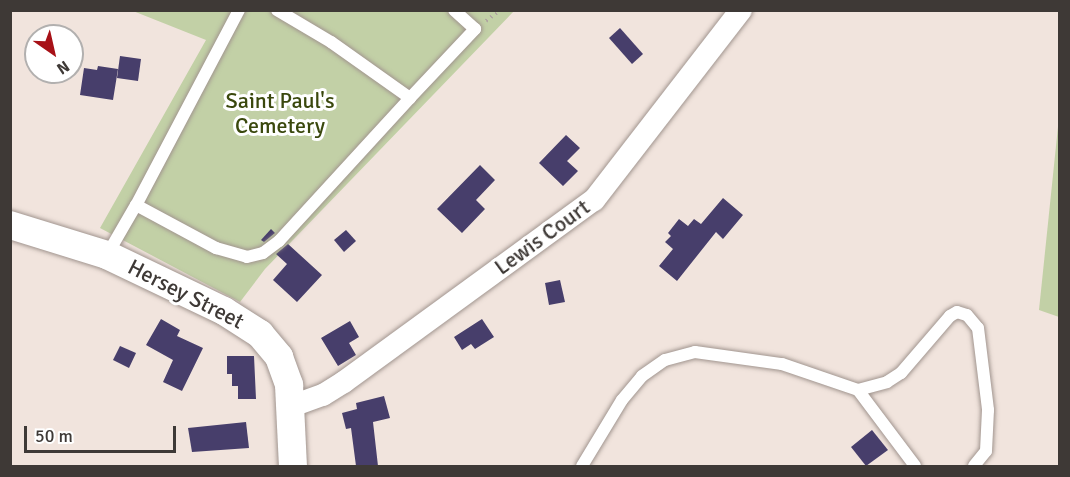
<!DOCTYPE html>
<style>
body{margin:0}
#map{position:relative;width:1070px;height:477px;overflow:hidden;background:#f1e4dd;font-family:Signika,sans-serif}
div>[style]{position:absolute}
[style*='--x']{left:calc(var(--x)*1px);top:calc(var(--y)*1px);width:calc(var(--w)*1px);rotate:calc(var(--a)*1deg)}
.green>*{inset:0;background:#c2d0a6}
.building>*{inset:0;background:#473e6b}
.path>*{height:4px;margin-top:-2px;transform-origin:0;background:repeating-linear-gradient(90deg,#afa5a0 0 1.5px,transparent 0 6px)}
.roads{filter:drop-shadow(0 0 2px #a1958f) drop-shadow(0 0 2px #a1958f)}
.service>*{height:12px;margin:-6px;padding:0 6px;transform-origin:6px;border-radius:6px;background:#fff}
.minor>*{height:22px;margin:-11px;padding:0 11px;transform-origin:11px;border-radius:11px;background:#fff}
.tertiary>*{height:28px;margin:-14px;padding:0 14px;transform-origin:14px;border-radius:14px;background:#fff}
span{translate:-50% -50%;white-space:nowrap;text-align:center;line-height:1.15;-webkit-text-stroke:6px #fff;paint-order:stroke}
.park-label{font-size:22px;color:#3a480d}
.street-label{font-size:22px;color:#3e3936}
.frame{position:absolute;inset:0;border:12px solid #3e3936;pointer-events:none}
.north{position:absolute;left:24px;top:24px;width:60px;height:60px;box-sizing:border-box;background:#fff;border:2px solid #b2b0af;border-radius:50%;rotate:146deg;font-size:16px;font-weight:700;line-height:24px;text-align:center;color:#3e3936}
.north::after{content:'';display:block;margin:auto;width:21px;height:27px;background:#a71117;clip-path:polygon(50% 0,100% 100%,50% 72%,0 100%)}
.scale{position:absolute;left:24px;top:426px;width:152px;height:27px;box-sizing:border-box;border:3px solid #3e3936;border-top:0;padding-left:8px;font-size:18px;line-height:21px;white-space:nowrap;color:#3e3936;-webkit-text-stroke:4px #fff;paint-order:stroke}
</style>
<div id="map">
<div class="green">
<i style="clip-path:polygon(133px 11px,514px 11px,265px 269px,240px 302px,100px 228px,206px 40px)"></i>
<i style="clip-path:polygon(1059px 117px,1060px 317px,1059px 317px,1039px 310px)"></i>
</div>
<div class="building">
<i style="clip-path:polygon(620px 28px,643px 54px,632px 64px,609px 38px)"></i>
<i style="clip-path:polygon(120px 56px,141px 59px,138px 81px,117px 78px)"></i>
<i style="clip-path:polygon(98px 66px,118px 69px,113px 100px,80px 95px,84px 68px,97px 70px)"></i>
<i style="clip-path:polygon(566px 135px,580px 148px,567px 161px,578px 171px,563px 186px,539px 163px)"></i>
<i style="clip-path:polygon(480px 165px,495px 180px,476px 200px,485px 209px,462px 233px,437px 209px)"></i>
<i style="clip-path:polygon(723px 198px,743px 215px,723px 239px,716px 232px,677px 281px,659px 266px,673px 249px,665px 242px,671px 236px,668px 233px,679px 219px,688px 226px,694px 219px,701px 224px)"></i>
<i style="clip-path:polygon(271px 229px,275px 233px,264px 242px,261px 240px)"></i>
<i style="clip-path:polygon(346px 230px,356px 241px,344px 252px,334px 240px)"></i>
<i style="clip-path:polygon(288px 244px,322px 275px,297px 302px,273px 280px,287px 264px,276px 254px)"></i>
<i style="clip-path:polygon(560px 280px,565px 302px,549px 305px,545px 283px)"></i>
<i style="clip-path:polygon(161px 319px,180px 330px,177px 336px,203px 348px,182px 391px,163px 382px,173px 360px,146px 345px)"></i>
<i style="clip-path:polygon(482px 319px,494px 337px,475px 349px,471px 344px,462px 350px,454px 337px)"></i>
<i style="clip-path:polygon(350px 321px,359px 337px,349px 343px,356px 355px,338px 366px,321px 338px)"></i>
<i style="clip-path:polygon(120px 346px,136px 353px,129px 368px,113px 360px)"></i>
<i style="clip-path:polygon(227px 356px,254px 356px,256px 399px,238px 399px,238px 386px,232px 386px,232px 374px,227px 374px)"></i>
<i style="clip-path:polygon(384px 396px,390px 418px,373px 422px,378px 466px,356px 466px,351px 428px,346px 429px,342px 413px,357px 409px,356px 403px)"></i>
<i style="clip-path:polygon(246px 422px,249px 448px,192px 452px,188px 428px)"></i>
<i style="clip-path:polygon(872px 430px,888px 450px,866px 466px,851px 447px)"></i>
</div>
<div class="path">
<i style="--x:486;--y:21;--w:18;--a:-38"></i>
</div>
<div class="roads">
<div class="service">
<i style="--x:239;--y:10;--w:221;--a:117.8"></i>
<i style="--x:136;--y:205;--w:91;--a:28.3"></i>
<i style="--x:216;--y:248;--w:32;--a:16"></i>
<i style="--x:247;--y:257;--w:16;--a:-14"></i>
<i style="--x:263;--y:253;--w:20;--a:-37"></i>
<i style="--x:279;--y:241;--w:194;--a:-47.5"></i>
<i style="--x:277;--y:10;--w:63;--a:30.7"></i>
<i style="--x:331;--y:42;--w:97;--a:35.3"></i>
<i style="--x:410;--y:98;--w:95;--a:-46.7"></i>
<i style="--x:475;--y:29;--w:28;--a:-138"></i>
<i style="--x:107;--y:255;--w:58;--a:-59.9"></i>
<i style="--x:858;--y:390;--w:30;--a:-15"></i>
<i style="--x:887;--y:382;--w:17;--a:-33"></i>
<i style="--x:901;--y:373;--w:75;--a:-49.3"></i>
<i style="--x:950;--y:316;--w:8;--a:-30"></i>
<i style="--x:957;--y:312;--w:10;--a:17"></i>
<i style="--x:967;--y:315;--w:17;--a:50"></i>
<i style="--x:978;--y:328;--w:83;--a:83"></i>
<i style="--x:988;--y:410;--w:41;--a:92.8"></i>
<i style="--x:986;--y:451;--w:19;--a:129"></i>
<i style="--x:582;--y:466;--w:77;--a:-58.8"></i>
<i style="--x:622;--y:400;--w:31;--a:-50"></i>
<i style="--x:642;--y:376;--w:28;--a:-35"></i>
<i style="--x:665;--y:360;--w:31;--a:-15"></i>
<i style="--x:695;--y:352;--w:88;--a:7.9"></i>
<i style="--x:782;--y:364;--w:80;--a:18.9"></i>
<i style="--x:858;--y:390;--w:95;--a:53.1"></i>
</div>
<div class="minor">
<i style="--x:292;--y:406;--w:33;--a:-20"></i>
<i style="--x:323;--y:395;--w:25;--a:-32"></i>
<i style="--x:344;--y:382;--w:309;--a:-36.1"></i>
<i style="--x:594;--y:200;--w:240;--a:-52.3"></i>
</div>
<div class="tertiary">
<i style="--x:10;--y:225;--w:102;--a:17.2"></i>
<i style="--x:107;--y:255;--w:130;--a:25.6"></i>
<i style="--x:224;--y:311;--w:43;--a:32.6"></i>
<i style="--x:260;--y:334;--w:30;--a:50"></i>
<i style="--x:279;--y:357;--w:30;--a:70"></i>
<i style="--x:289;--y:385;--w:81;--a:87.2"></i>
</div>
</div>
<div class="park-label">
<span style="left:280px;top:113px">Saint Paul's<br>Cemetery</span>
</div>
<div class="street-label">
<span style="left:542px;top:237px;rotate:-36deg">Lewis Court</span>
<span style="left:186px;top:294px;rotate:27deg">Hersey Street</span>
</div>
<div class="frame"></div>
<div class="north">N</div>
<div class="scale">50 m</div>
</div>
